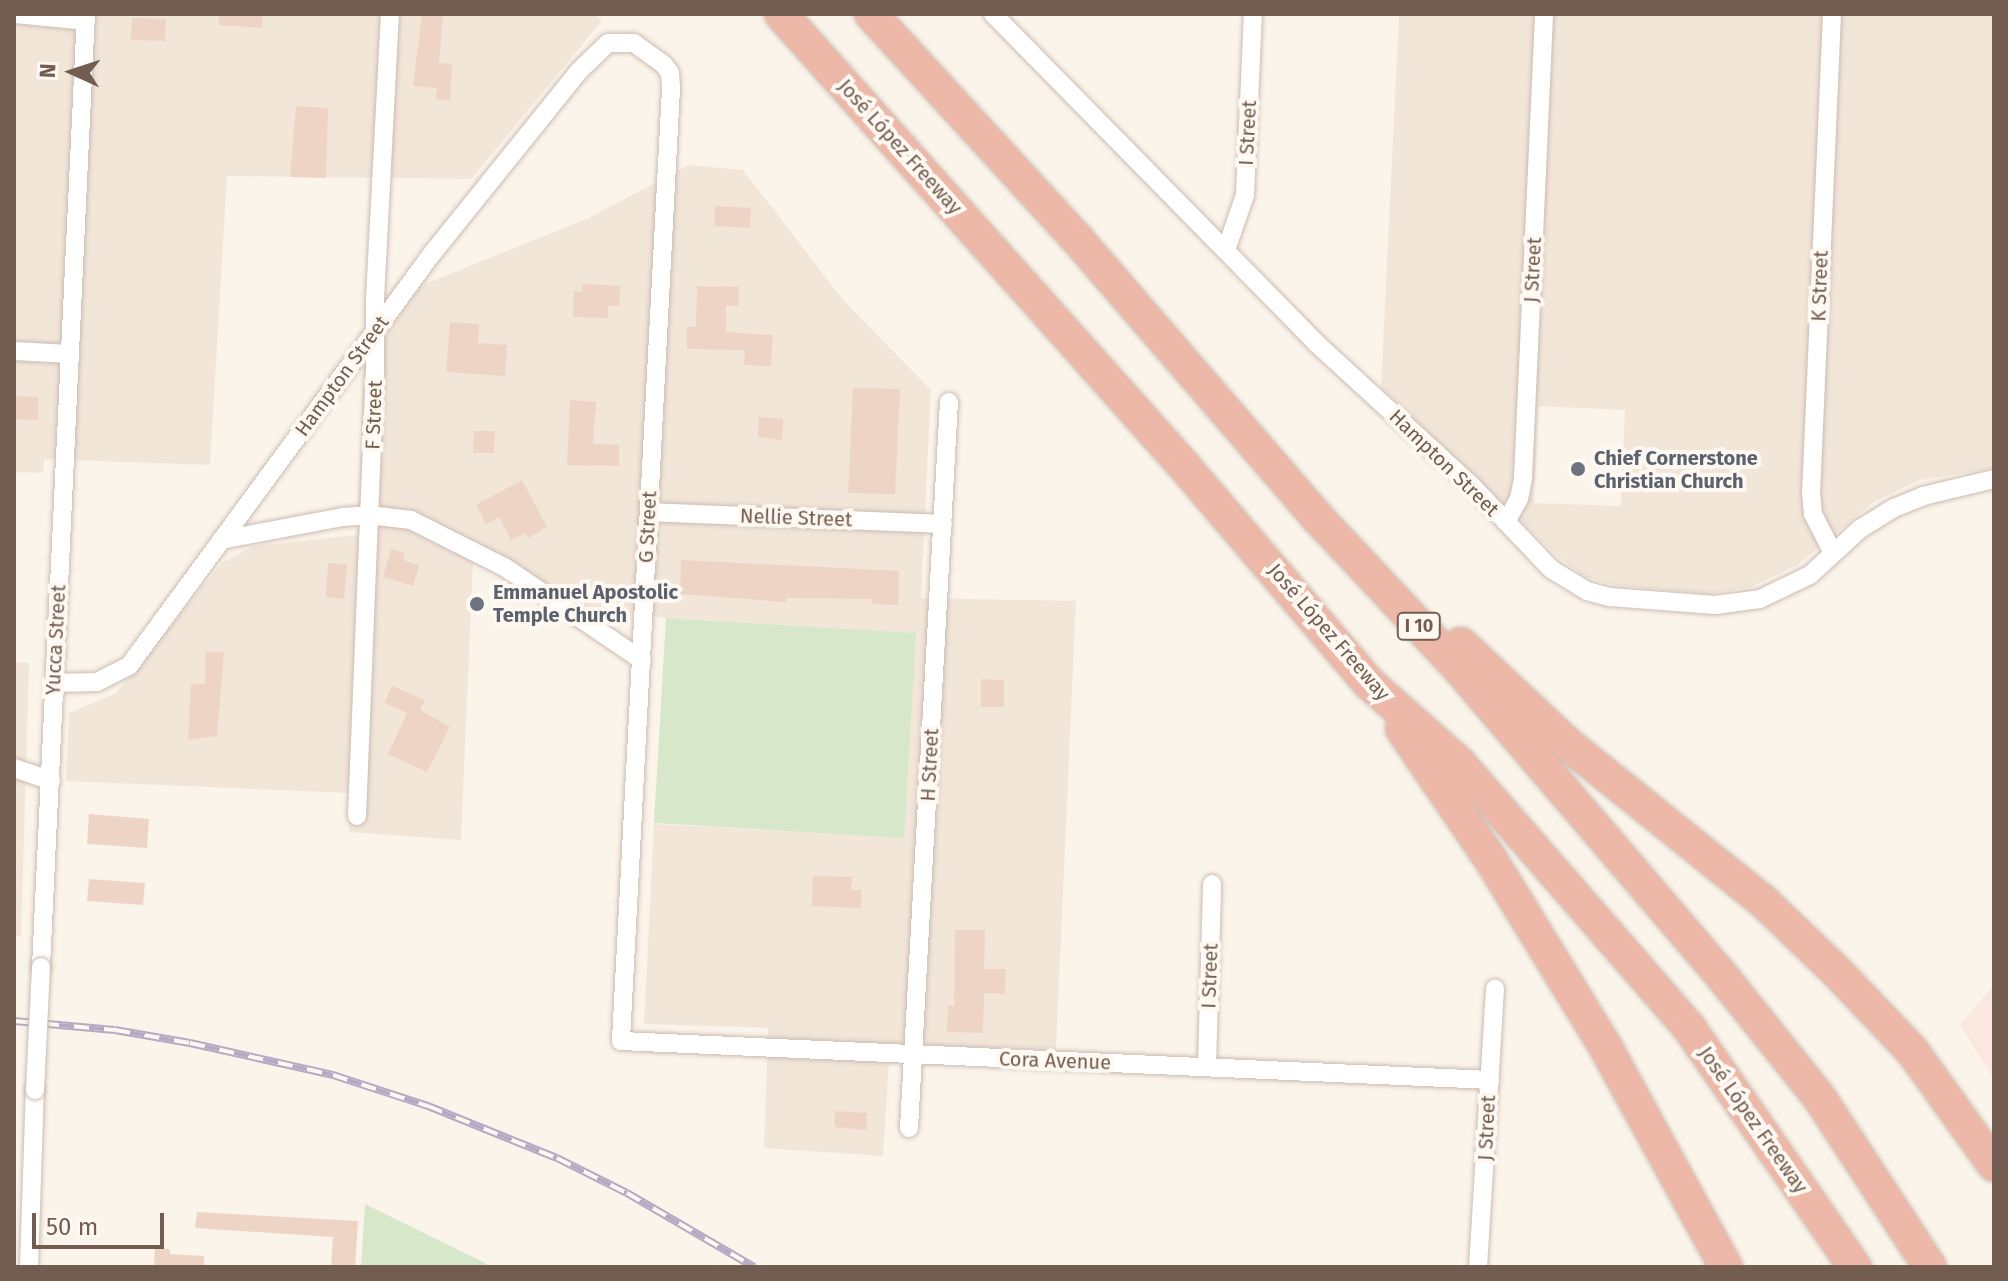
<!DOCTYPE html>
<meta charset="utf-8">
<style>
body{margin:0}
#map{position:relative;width:2008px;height:1281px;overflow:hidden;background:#fbf4ea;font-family:"Fira Sans",sans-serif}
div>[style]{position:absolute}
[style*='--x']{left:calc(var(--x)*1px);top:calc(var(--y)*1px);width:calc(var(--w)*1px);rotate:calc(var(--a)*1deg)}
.residential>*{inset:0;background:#f2e6d9}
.commercial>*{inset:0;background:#fae7df}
.green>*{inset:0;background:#d7e7ca}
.building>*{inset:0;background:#eed4c5}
.roads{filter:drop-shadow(0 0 2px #ccbcb1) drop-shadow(0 0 2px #ccbcb1)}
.street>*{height:18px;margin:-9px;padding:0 9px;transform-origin:9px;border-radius:9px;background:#fff}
.highway>*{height:32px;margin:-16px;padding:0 16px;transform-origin:16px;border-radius:16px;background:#eeb8a8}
.rail>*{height:8px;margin-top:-4px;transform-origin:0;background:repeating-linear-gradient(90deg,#fdf8f1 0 15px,#b7a9c4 0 30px);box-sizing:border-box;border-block:2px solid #b7a9c4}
.bridges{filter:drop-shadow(0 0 2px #ccbcb1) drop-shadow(0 0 2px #ccbcb1)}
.street-bridge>*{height:18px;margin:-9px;padding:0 9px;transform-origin:9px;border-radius:9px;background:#fff}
.dots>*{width:22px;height:22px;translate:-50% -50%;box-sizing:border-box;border:4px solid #fdf8f1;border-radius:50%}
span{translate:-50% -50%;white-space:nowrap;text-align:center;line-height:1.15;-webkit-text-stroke:8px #fdf8f1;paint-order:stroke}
.shield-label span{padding:2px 6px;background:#fdf8f1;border:2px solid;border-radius:6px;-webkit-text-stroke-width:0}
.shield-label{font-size:18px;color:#735c50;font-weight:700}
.street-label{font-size:20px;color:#735c50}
.worship-label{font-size:20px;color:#5b616d;font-weight:700}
.left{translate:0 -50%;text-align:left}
.frame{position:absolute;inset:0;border:16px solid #735c50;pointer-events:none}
.north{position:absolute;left:32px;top:32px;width:80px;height:80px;-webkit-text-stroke:6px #fdf8f1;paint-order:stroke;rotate:273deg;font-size:22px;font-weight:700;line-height:32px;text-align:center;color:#735c50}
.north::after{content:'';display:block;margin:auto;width:28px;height:36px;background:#735c50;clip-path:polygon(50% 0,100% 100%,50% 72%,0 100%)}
.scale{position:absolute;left:32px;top:1213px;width:132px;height:36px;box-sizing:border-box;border:4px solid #735c50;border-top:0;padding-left:10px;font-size:24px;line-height:28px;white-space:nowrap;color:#735c50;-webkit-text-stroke:6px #fdf8f1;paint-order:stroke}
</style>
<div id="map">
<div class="residential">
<i style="clip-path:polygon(14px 14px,595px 14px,602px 21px,471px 179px,227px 176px,210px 465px,44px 459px,43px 473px,14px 472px)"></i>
<i style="clip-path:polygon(evenodd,1399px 14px,1994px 14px,1994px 468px,1920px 480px,1875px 501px,1797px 565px,1751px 587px,1707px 594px,1614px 585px,1586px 577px,1557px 556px,1381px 387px,1399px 14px,1538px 406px,1625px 410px,1621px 506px,1534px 503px,1538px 406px)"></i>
<i style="clip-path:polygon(689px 165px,743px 170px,844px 301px,931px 390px,921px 598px,1076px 601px,1056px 1050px,890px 1044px,883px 1156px,764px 1148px,768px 1028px,644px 1024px,654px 824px,904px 837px,915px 633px,666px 618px,620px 612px,615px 621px,598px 623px,474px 540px,461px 840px,349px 832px,349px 793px,66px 781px,69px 713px,116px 693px,222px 563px,253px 546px,358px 535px,363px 368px,420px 286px,589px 218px)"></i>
<i style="clip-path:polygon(14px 662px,29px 663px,21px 937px,14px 936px)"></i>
</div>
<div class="commercial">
<i style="clip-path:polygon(1994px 985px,1994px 1079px,1960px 1025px)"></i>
</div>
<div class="green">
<i style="clip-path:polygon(666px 618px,916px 633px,904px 838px,654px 823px)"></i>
<i style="clip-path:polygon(365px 1204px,485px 1263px,489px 1267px,361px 1267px)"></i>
</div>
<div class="building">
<i style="clip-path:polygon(219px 14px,263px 14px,262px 28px,219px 25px)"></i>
<i style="clip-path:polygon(422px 14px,443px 14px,439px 63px,452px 64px,450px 100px,436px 99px,437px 88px,413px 86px)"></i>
<i style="clip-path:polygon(132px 18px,166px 19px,165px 41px,131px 40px)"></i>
<i style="clip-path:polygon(296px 106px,328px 108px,326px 178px,290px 177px)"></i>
<i style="clip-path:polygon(715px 206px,751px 208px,750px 228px,714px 226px)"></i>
<i style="clip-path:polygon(582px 284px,620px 286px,619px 306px,608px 306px,608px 318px,573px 317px,574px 291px,582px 292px)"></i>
<i style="clip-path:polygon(697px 286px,739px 287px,738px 306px,726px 306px,726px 332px,773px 335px,771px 366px,744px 365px,745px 350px,687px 349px,687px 327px,696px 327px)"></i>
<i style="clip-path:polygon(450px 322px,479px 324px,478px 343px,507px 345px,505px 376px,446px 372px)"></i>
<i style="clip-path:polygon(853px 388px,900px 389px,895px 494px,848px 493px)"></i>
<i style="clip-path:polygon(14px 396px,38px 397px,38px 420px,14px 419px)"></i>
<i style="clip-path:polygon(570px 400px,596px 402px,593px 444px,619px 445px,619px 466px,567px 465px)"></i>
<i style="clip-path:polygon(759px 417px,783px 419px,782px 440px,758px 437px)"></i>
<i style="clip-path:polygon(474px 431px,495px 431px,494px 453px,473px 453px)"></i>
<i style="clip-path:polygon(522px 480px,547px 527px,528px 538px,525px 533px,511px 540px,499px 517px,486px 524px,476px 505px)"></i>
<i style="clip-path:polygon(391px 549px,405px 553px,403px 560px,419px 565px,413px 586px,383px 577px)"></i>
<i style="clip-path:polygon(681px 560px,899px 571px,898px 605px,872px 604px,872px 599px,786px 598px,786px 602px,680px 594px)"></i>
<i style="clip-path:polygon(328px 563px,347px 564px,344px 599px,326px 597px)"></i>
<i style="clip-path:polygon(206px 652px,224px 652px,217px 736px,188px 740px,191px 684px,205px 684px)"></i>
<i style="clip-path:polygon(981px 679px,1004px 680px,1004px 707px,981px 707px)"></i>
<i style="clip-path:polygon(392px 686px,425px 700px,420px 710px,450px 727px,427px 772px,388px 754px,407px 713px,384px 703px)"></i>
<i style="clip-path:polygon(89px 814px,149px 819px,147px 848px,87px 844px)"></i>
<i style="clip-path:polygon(813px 876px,852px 877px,851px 890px,862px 890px,861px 908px,812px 906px)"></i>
<i style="clip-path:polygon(89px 879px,145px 883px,143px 905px,87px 901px)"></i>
<i style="clip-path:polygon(955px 930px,985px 930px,984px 969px,1006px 969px,1005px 994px,984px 993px,983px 1033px,947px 1032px,948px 1005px,954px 1006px)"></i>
<i style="clip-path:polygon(835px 1111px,867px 1113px,866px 1130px,835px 1127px)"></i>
<i style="clip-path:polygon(197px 1212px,358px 1221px,355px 1267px,331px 1267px,333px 1237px,195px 1228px)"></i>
<i style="clip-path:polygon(155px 1248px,170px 1249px,170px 1254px,204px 1256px,204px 1267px,154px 1267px)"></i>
</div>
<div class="roads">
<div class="street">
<i style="--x:14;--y:14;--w:72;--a:5.6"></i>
<i style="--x:993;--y:14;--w:461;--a:45.5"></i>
<i style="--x:1316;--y:343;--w:212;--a:42.5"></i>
<i style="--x:1472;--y:486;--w:115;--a:46.4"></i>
<i style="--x:1551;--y:569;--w:42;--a:31.4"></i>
<i style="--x:1587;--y:591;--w:24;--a:15"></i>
<i style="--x:1610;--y:597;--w:105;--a:4.4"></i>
<i style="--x:1715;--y:605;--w:45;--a:-7.6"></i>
<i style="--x:1760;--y:599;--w:55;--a:-25.6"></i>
<i style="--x:1810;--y:575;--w:68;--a:-42.6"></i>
<i style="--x:1860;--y:529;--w:40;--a:-32"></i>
<i style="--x:1894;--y:508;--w:31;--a:-22"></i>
<i style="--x:1923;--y:496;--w:73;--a:-13.5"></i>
<i style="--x:1832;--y:14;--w:478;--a:92.5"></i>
<i style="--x:1811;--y:492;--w:22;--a:85"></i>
<i style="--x:1813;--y:514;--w:44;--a:62.9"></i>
<i style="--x:1226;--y:250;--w:58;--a:-70.9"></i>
<i style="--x:1245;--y:195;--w:181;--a:-87.5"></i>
<i style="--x:14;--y:351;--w:56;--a:3.1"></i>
<i style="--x:649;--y:512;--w:294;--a:2.3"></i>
<i style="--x:1506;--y:522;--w:26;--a:-61"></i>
<i style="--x:1519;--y:499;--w:21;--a:-79"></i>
<i style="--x:1523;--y:478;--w:464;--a:-87.4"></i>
<i style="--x:221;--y:540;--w:124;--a:-10.7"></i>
<i style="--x:343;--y:517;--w:26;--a:-4"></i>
<i style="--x:369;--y:515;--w:42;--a:6.8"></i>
<i style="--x:411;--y:520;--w:106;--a:26.8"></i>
<i style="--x:506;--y:568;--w:164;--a:34.1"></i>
<i style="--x:54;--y:683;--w:43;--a:-1.3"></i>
<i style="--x:97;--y:682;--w:36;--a:-27"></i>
<i style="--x:129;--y:666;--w:510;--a:-53.69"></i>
<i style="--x:431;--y:255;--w:236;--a:-51.2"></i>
<i style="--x:579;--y:71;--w:40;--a:-44"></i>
<i style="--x:608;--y:43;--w:26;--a:0"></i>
<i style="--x:634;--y:43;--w:37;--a:36"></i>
<i style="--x:664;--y:65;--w:10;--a:53"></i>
<i style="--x:670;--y:73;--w:16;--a:86"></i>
<i style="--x:671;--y:89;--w:953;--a:93.01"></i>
<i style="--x:621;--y:1041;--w:870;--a:2.57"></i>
<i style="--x:14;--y:768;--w:39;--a:19"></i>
<i style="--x:357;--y:816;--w:443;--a:-87.7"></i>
<i style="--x:375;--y:373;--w:74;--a:-90"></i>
<i style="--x:375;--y:299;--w:285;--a:-87"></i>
<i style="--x:41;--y:967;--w:954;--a:-87.3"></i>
<i style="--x:1207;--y:1067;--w:183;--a:-88.4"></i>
<i style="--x:909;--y:1128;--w:727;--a:-86.85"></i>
<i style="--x:29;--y:1267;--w:177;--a:-88.1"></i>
<i style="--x:1478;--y:1267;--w:279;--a:-86.5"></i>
</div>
<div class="highway">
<i style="--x:781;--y:14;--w:607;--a:48.27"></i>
<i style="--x:1185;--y:467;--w:285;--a:49.6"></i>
<i style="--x:1370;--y:684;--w:120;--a:41.6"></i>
<i style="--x:1460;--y:764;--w:351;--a:49"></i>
<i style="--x:1690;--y:1029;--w:290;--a:55.3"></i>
<i style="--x:871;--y:14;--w:306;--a:47.5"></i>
<i style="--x:1078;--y:240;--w:367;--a:49.2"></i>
<i style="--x:1318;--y:518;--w:204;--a:46.8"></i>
<i style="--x:1458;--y:667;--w:400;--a:49.5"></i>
<i style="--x:1718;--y:971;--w:161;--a:51.3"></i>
<i style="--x:1819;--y:1097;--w:203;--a:56.9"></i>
<i style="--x:1461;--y:644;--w:149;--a:43.1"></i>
<i style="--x:1570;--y:746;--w:248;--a:38.8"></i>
<i style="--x:1763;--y:901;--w:105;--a:43.8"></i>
<i style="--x:1839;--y:974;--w:108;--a:46.5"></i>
<i style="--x:1913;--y:1052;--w:139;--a:54.4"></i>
<i style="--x:1402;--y:729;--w:158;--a:55.8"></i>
<i style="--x:1491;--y:860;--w:220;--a:58.5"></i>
<i style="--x:1606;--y:1048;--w:250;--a:61.3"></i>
</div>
</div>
<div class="rail">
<i style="--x:14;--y:1021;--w:101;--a:5.1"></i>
<i style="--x:115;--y:1030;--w:76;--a:9.8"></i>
<i style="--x:190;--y:1043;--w:147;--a:12.6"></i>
<i style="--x:333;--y:1075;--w:100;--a:18.1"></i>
<i style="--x:428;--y:1106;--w:139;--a:22"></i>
<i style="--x:557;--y:1158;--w:78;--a:26.6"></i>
<i style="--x:627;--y:1193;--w:147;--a:30.2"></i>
</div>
<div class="bridges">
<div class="street-bridge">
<i style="--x:35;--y:1090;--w:123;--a:-87.2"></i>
</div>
</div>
<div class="dots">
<i style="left:1578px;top:469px;background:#6b7280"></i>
<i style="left:477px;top:604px;background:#6b7280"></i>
</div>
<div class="shield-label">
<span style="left:1419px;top:626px">I 10</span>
</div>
<div class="street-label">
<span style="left:1248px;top:133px;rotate:-87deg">I Street</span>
<span style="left:900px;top:147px;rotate:48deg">José López Freeway</span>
<span style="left:1533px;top:270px;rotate:-87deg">J Street</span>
<span style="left:1820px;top:286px;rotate:-88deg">K Street</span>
<span style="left:342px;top:376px;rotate:-54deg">Hampton Street</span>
<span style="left:374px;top:415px;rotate:-88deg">F Street</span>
<span style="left:1444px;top:463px;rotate:44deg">Hampton Street</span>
<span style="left:796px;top:518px;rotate:2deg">Nellie Street</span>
<span style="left:648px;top:527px;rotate:-87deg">G Street</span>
<span style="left:1329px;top:632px;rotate:49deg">José López Freeway</span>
<span style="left:56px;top:640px;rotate:-87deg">Yucca Street</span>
<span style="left:930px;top:765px;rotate:-87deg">H Street</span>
<span style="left:1210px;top:976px;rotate:-88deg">I Street</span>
<span style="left:1055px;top:1061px;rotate:2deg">Cora Avenue</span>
<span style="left:1753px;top:1120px;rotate:55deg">José López Freeway</span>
<span style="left:1487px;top:1128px;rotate:-87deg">J Street</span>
</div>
<div class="worship-label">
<span class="left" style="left:1594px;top:470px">Chief Cornerstone<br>Christian Church</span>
<span class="left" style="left:493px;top:604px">Emmanuel Apostolic<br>Temple Church</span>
</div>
<div class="frame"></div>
<div class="north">N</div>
<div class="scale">50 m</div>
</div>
